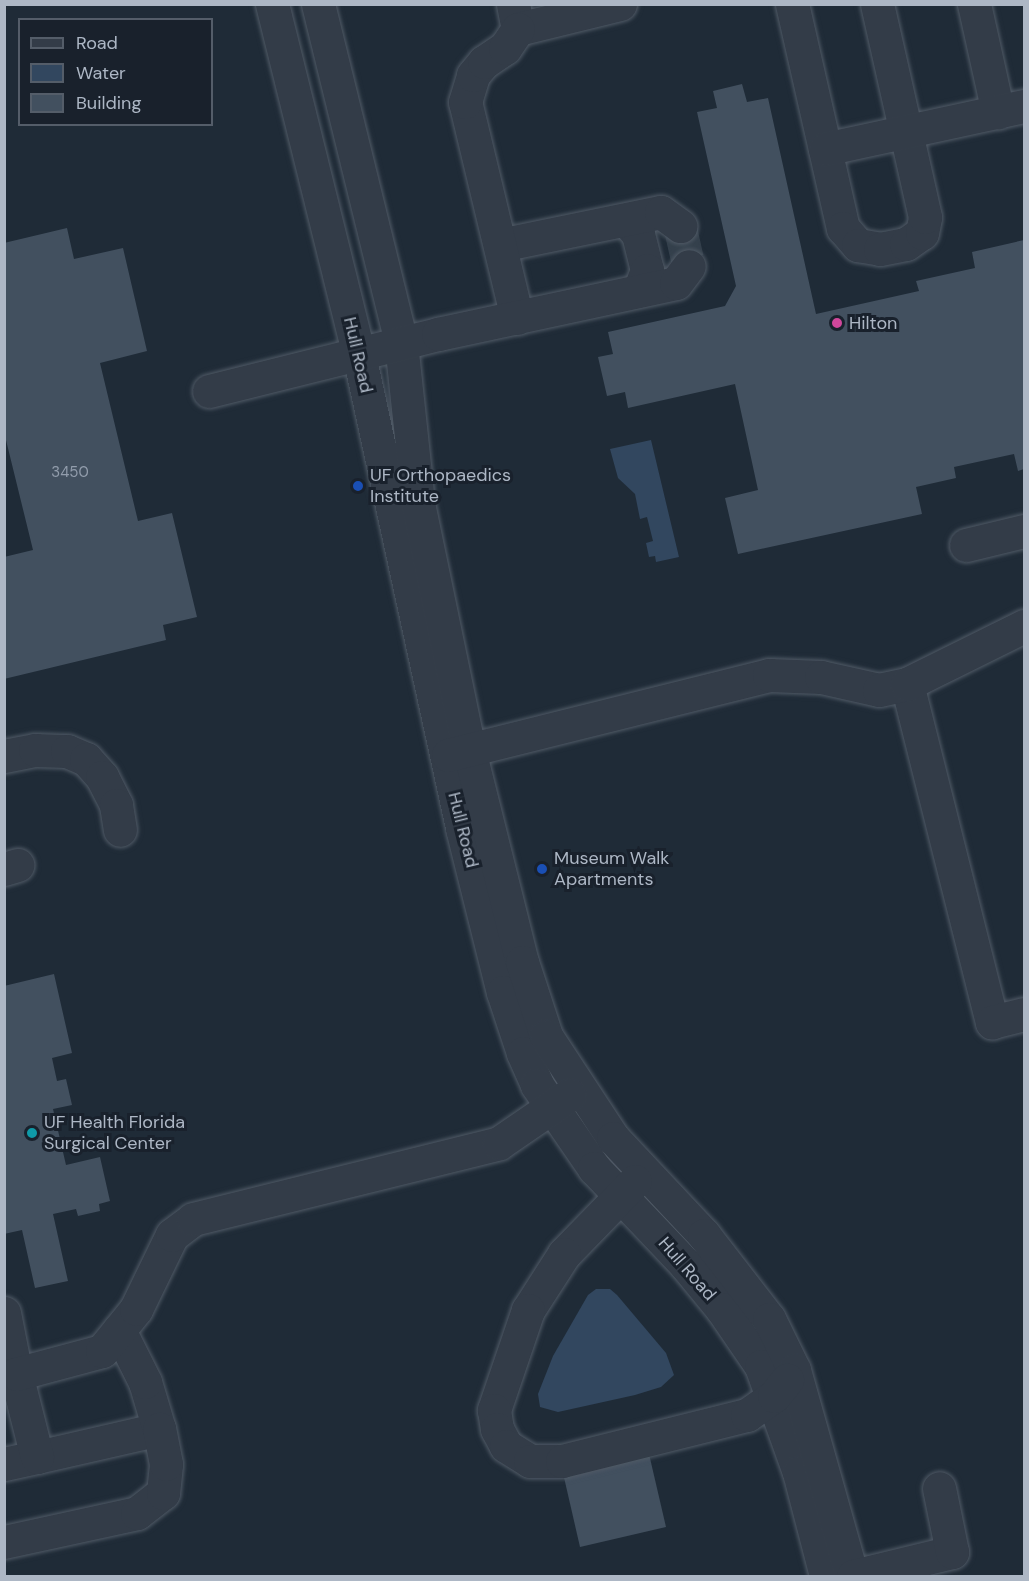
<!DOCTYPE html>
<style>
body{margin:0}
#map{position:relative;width:1029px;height:1581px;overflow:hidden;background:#1f2b37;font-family:"DM Sans",sans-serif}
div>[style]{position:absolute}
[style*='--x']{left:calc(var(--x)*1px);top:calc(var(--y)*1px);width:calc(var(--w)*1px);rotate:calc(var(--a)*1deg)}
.water>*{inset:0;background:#32475f}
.building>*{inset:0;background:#42505f}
.minor-tunnel>*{height:33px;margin-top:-16.5px;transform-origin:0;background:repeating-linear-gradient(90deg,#34404c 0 33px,transparent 0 49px)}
.roads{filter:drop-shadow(0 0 2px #505a66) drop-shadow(0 0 2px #505a66)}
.minor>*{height:33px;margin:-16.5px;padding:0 16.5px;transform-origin:16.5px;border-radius:16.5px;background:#333c48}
.dots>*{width:16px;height:16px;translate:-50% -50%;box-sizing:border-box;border:3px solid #19212c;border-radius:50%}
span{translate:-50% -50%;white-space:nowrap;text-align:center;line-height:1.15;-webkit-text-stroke:6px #19212c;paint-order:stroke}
.number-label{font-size:15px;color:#929dac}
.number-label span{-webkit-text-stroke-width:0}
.poi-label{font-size:18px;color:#adb7c5}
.left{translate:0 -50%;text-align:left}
.street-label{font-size:18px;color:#adb7c5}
.frame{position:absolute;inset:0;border:6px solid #adb7c5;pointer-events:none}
.legend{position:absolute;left:18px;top:18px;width:195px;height:108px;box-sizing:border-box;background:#19212c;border:2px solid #545d69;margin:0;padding:8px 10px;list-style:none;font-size:18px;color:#adb7c5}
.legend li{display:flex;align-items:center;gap:12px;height:30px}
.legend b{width:30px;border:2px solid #545d69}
</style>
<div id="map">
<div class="water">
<i style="clip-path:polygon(651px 440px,679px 557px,656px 562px,655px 556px,649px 557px,646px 543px,653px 541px,647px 517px,640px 519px,635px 494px,618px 478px,610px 449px)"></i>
<i style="clip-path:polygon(596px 1289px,610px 1289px,617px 1295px,666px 1353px,674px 1375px,661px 1387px,635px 1395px,558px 1412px,540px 1407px,538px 1394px,553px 1356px,588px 1295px)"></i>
</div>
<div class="building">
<i style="clip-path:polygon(742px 84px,747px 102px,768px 98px,816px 314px,919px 291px,916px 281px,975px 268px,972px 252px,1024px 240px,1024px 469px,1018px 471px,1014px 454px,954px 467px,956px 478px,916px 487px,922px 514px,738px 554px,725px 498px,758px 490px,735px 384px,628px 408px,625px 392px,607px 396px,598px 357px,613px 354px,608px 332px,725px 306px,736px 286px,697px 112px,717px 108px,713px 91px)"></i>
<i style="clip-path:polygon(67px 228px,74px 259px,123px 248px,147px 351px,100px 363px,138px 521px,172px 513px,197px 617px,163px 625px,166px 640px,4px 679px,4px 557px,33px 550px,4px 432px,4px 243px)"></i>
<i style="clip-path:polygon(54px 974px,72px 1053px,52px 1058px,57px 1081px,66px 1079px,72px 1105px,53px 1109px,66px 1165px,100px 1157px,110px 1201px,99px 1204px,100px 1211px,78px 1216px,76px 1209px,53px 1214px,68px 1281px,35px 1288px,22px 1230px,4px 1234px,4px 986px)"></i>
<i style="clip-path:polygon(646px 1441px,666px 1527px,580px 1547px,560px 1460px)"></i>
</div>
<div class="minor-tunnel">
<i style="--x:680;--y:226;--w:41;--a:77.3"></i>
</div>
<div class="roads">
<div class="minor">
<i style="--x:272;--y:4;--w:362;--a:76.1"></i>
<i style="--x:359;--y:355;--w:484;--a:77.7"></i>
<i style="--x:462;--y:828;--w:169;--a:76"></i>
<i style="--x:503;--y:992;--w:64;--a:71.8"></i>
<i style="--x:523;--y:1053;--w:35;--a:66"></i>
<i style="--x:537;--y:1085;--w:101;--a:55.5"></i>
<i style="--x:594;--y:1168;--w:134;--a:46.5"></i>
<i style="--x:686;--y:1265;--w:57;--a:50.7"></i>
<i style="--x:722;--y:1309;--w:69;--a:55.6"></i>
<i style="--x:761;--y:1366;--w:113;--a:70.3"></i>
<i style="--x:799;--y:1472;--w:107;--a:75.4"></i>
<i style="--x:318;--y:4;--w:349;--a:76.2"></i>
<i style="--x:401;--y:343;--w:161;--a:83.9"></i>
<i style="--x:418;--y:503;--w:252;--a:78.3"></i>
<i style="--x:469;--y:750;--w:219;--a:76"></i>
<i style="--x:522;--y:962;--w:78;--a:72"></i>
<i style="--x:546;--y:1036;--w:122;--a:56.7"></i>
<i style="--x:613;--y:1138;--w:133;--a:46.8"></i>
<i style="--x:704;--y:1235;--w:106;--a:52.3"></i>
<i style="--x:769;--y:1319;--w:57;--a:63.9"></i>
<i style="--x:794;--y:1370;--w:214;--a:74.3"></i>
<i style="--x:513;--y:4;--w:25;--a:79"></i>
<i style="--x:518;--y:29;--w:105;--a:-13.8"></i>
<i style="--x:792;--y:4;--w:230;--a:77.2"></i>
<i style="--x:843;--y:228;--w:23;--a:49"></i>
<i style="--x:858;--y:245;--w:22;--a:10"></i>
<i style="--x:880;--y:249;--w:26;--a:-11"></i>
<i style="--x:906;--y:244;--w:19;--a:-35"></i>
<i style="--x:922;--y:233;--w:16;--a:-79"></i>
<i style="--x:925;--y:217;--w:218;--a:-102.7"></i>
<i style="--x:974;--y:4;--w:111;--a:77.5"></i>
<i style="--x:825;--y:149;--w:204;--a:-12.2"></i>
<i style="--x:626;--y:220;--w:18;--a:49"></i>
<i style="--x:638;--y:234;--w:37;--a:76"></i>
<i style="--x:647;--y:270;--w:22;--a:111"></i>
<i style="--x:500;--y:245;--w:164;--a:-11.6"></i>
<i style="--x:661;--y:212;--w:24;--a:36"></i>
<i style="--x:517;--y:318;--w:222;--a:-103.5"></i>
<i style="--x:465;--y:102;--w:28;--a:-73"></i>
<i style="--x:473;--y:75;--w:17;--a:-50"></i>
<i style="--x:484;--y:62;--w:25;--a:-34"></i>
<i style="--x:505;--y:48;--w:23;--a:-56"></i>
<i style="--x:209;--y:391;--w:236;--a:-14"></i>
<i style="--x:438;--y:334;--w:243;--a:-12.1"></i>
<i style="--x:676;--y:283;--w:21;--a:-53"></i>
<i style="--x:966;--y:545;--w:60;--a:-13.6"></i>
<i style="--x:907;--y:684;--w:349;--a:75.9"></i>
<i style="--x:992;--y:1022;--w:33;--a:-14"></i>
<i style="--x:448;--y:755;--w:331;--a:-14"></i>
<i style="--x:769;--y:675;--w:52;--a:2.2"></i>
<i style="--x:821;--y:677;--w:59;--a:12.6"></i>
<i style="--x:879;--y:690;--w:29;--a:-12"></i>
<i style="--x:907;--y:684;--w:131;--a:-26.4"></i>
<i style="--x:4;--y:756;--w:32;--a:-11"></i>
<i style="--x:35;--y:750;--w:32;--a:2"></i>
<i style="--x:67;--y:751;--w:21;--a:23"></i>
<i style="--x:86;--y:759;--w:24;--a:48"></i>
<i style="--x:102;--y:777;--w:31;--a:63"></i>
<i style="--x:116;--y:805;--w:25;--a:81"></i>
<i style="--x:4;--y:869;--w:14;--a:-17"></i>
<i style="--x:635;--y:1181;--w:102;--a:134.2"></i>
<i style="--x:564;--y:1254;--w:67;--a:122.7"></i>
<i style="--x:528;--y:1310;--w:106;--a:108.8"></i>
<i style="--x:494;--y:1410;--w:19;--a:81"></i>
<i style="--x:497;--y:1429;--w:19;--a:62"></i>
<i style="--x:506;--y:1446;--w:28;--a:32"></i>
<i style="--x:530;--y:1461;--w:32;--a:0"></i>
<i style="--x:562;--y:1461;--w:191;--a:-14"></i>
<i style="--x:747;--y:1415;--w:33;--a:-35"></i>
<i style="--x:774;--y:1396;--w:21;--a:-51"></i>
<i style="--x:4;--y:1313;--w:62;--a:78.9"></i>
<i style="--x:16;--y:1374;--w:12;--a:166"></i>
<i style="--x:37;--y:1457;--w:125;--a:-12.9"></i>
<i style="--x:159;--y:1429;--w:49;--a:-106.6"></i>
<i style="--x:145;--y:1382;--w:58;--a:-116.6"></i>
<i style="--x:4;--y:1464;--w:34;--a:-12"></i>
<i style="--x:37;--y:1457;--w:86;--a:-104.2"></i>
<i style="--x:16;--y:1374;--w:89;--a:-15"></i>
<i style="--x:102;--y:1351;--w:54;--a:-51"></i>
<i style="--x:136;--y:1309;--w:82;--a:-64.1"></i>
<i style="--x:172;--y:1235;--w:26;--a:-37"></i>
<i style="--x:193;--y:1219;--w:315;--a:-13.9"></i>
<i style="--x:499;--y:1143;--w:85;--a:-34.4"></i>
<i style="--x:4;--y:1542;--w:136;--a:-12.3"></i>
<i style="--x:137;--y:1513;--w:33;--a:-38"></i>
<i style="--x:163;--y:1493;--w:29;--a:-84"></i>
<i style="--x:166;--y:1464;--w:36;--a:-101"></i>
<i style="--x:853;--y:1576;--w:102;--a:-13.6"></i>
<i style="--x:952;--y:1552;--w:65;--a:-101.5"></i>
</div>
</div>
<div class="dots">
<i style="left:837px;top:323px;background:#d1479c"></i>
<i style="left:358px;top:486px;background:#1a4fb4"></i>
<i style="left:542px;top:869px;background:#1a4fb4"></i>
<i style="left:32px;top:1133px;background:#0f9aa8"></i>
</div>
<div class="number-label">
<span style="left:70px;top:473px">3450</span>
</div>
<div class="poi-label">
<span class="left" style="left:849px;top:323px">Hilton</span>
<span class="left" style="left:370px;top:486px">UF Orthopaedics<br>Institute</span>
<span class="left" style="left:554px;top:869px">Museum Walk<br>Apartments</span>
<span class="left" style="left:44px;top:1133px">UF Health Florida<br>Surgical Center</span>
</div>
<div class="street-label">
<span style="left:358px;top:355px;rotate:77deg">Hull Road</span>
<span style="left:463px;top:830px;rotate:76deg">Hull Road</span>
<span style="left:687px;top:1269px;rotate:49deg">Hull Road</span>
</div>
<div class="frame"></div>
<ul class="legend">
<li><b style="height:8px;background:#333c48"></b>Road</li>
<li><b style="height:16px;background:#32475f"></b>Water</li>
<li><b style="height:16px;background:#42505f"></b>Building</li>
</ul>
</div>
